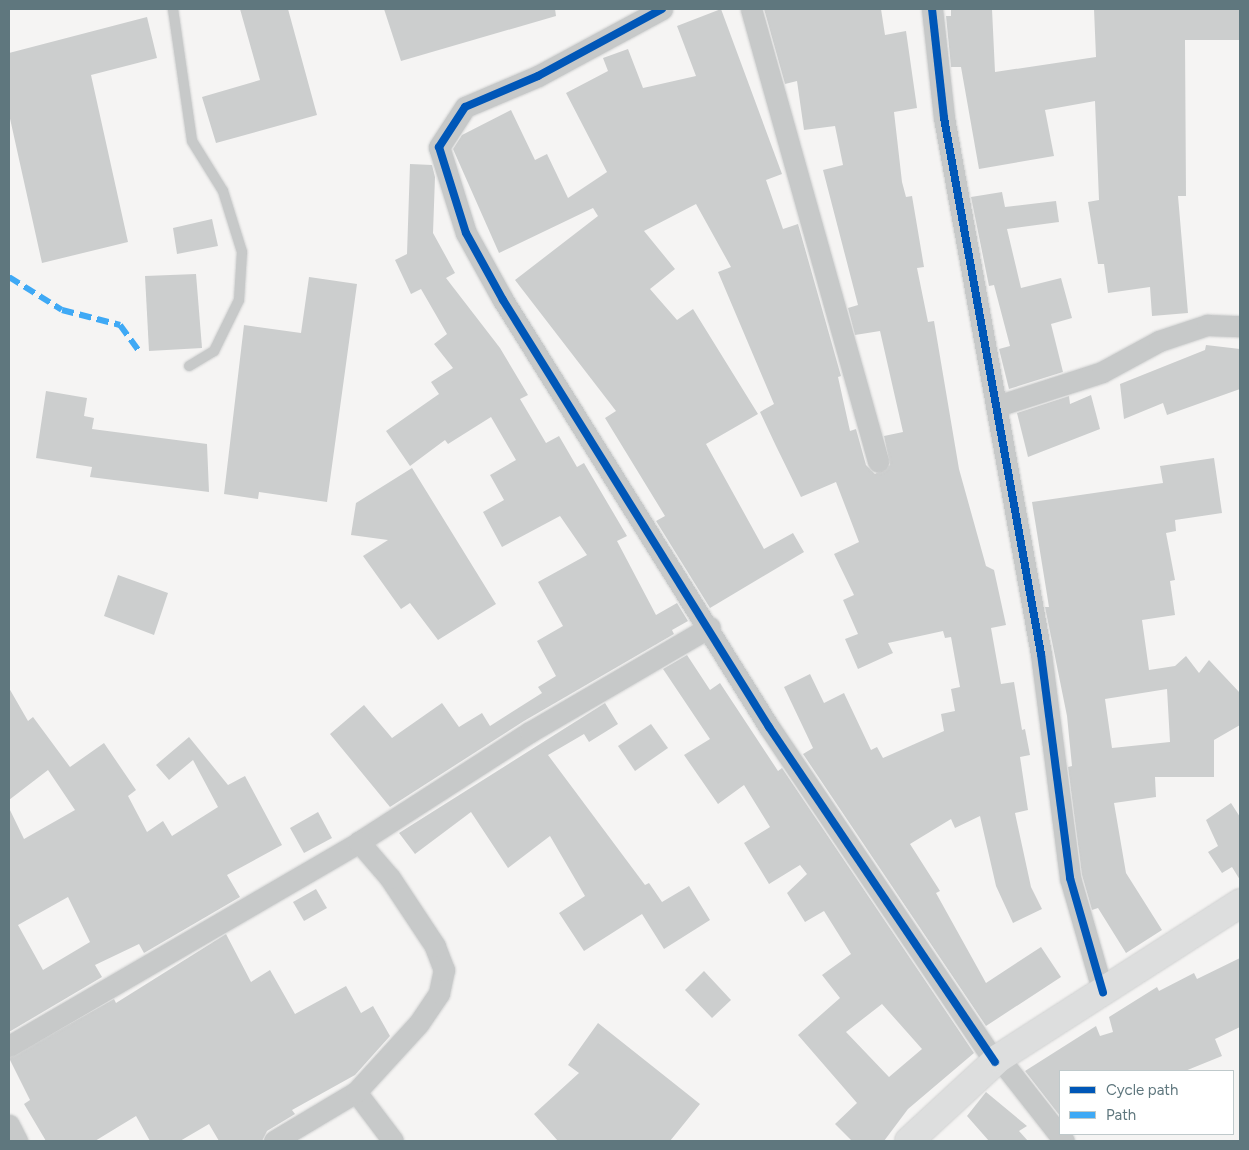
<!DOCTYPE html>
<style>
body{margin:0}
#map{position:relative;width:1249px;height:1150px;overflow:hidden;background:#f5f4f3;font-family:Figtree,sans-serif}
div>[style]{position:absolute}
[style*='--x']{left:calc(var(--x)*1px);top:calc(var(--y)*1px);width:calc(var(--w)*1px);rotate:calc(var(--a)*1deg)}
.building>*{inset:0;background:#cccece}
.roads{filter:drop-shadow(0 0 1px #d0d1d1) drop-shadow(0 0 1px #d0d1d1)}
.service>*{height:10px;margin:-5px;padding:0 5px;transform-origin:5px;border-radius:5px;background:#c7c9c9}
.minor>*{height:21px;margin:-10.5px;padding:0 10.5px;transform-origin:10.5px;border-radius:10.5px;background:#c7c9c9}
.secondary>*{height:28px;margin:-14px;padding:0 14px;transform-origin:14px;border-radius:14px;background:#dddede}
.quiet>*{height:6px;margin-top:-3px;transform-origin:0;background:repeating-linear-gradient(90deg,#3fa9f5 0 12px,transparent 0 18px)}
.cycleway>*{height:8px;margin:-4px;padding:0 4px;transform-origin:4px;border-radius:4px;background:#0057b8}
span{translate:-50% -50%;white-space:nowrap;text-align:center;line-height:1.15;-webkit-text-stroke:5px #fff;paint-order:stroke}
.frame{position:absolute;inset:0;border:10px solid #5f777e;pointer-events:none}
.legend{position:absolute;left:1059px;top:1070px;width:175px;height:65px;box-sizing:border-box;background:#fff;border:1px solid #bfc9cb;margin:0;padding:6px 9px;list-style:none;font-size:15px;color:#5f777e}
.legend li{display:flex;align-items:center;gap:10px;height:25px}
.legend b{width:25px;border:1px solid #bfc9cb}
</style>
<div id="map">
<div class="building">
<i style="clip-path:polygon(240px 9px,288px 9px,317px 115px,216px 143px,202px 97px,260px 80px)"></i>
<i style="clip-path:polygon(384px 9px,555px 9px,556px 16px,401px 61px)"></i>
<i style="clip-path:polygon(721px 9px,782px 174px,766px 180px,783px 229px,798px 224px,841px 376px,838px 377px,850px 431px,856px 429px,866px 465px,875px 474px,890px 465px,884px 436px,903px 432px,880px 331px,855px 335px,848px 308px,858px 305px,823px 170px,843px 165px,835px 126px,804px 130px,797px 81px,785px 84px,764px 9px,881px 9px,885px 35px,906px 31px,917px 108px,894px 112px,902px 182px,906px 197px,912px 196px,924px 267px,917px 268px,928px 322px,934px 321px,959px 469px,986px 566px,994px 570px,1006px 625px,991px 628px,1001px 684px,1014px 682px,1022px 730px,1025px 729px,1030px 755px,1020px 757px,1028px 810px,1015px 813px,1031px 887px,1042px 909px,1013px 923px,996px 886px,980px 816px,955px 828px,951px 819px,910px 844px,940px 891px,936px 893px,986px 983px,1041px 947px,1061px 977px,986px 1026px,803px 754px,813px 748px,784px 687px,810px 674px,824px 703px,844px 693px,871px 750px,877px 747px,883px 758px,944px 731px,941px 714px,955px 711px,951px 689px,960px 687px,951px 637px,945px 638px,943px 631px,888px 643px,893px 653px,858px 669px,845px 639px,858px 634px,843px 600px,854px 595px,834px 554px,859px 542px,836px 482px,801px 497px,776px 446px,760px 412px,774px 404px,718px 272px,731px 267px,696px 204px,644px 231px,675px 269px,650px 289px,677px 320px,693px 309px,758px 414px,706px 444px,764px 549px,793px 533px,804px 552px,710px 608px,656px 521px,665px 516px,605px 418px,616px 411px,515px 280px,598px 216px,593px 208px,499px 253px,453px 149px,462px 135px,511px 110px,535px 160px,547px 154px,568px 198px,607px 172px,566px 93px,608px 71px,603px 58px,628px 49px,643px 88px,696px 76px,677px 26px)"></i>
<i style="clip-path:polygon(951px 9px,992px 9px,995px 72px,1096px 57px,1094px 9px,1240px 9px,1240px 40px,1185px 40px,1186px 196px,1178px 196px,1188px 313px,1152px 316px,1150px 287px,1108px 293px,1104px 264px,1098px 264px,1088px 202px,1099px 200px,1095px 101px,1045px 110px,1054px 156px,979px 169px,961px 67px,951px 67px,946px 16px,951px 16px)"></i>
<i style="clip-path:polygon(147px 17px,157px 58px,91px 75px,128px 242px,42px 263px,9px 114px,9px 53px)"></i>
<i style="clip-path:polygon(410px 164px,432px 165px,435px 177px,433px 233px,455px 273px,446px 278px,500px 348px,528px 395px,520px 399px,546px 443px,559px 436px,577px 467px,584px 463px,627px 536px,617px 541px,656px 615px,677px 603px,688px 621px,672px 630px,674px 634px,524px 721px,390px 807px,330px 734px,364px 705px,392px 738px,442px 703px,459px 727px,482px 713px,490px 726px,542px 693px,538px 687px,556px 676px,537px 641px,563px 626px,538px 582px,587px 555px,560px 516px,502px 547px,483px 512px,504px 500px,490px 475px,516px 460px,491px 417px,448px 444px,445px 440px,410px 466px,386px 431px,439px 394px,431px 382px,453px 368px,434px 344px,447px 334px,421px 289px,411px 294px,395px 260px,407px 254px)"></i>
<i style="clip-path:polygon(1002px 192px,1005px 207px,1056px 201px,1059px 222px,1007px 229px,1021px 288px,1061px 278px,1072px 318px,1051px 324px,1063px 372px,1009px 389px,999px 349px,1010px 346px,994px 285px,989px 286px,971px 197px)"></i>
<i style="clip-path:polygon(212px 219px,218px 246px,177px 254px,173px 228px)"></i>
<i style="clip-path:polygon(196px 274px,202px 348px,149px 351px,145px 276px)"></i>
<i style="clip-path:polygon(309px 277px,357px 284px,327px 502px,259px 492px,258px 499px,224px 494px,244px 325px,301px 333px)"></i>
<i style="clip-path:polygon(1206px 345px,1240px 349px,1240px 389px,1167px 415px,1163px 403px,1124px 419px,1120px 384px,1205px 350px)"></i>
<i style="clip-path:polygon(46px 391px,87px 398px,84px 416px,94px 418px,92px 429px,207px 444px,209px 492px,90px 477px,92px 467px,36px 458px)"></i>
<i style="clip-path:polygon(1091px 395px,1100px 429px,1028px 457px,1017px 413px,1069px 396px,1070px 404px)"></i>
<i style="clip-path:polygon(evenodd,1214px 458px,1222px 513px,1175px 520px,1176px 531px,1166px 533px,1175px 580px,1170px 581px,1175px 615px,1142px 620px,1149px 670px,1175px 666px,1186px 656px,1199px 673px,1209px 660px,1240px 693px,1240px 725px,1214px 740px,1214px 777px,1155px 777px,1156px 797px,1114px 803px,1126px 873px,1162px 930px,1126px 953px,1098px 908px,1092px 910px,1082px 875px,1068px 767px,1072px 766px,1067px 716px,1045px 607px,1049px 607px,1032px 502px,1163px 483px,1160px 466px,1214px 458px,1167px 689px,1170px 742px,1112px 748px,1105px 699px,1167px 689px)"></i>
<i style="clip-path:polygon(412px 468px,496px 604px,438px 640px,410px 603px,401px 609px,363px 556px,388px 540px,351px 535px,356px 503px)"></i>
<i style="clip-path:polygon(118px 575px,168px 593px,154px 635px,104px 616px)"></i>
<i style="clip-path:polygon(evenodd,687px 655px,710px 690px,720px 683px,778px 771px,782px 768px,974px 1053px,908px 1109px,884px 1141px,852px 1141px,835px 1124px,857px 1103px,798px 1035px,840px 998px,822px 975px,851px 954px,824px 911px,805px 922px,787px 893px,807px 874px,800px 865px,769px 884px,744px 843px,770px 827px,744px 785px,718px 804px,684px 755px,710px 739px,663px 669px,687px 655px,882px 1004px,922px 1049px,889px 1077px,846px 1032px,882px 1004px)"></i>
<i style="clip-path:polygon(evenodd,9px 688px,28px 721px,33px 717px,70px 767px,104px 743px,136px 790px,128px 796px,147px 832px,163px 821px,172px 836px,218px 807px,193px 760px,169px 780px,156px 765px,189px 737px,228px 785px,245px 776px,282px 845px,227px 875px,240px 897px,144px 953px,139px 944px,95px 965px,102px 977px,9px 1032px,9px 808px,24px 839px,75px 810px,48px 770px,9px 800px,9px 688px,68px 897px,90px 942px,43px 970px,18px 925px,68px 897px)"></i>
<i style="clip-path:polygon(605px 703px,618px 724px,589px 742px,584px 734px,548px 755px,645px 885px,649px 883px,662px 902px,689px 886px,710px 920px,664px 949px,642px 914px,584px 951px,559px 913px,585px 896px,550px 836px,508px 868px,471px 812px,415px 854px,399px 833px)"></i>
<i style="clip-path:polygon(651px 724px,668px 748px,635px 771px,618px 746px)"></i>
<i style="clip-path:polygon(1231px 803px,1240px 817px,1240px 880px,1232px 867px,1222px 873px,1208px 852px,1218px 846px,1206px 820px)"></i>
<i style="clip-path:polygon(318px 812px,332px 838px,304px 853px,290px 828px)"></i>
<i style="clip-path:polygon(316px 889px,327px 908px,304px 921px,293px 902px)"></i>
<i style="clip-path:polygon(226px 934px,251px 982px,270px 970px,295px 1014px,346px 986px,361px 1013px,373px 1006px,390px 1036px,355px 1075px,292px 1110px,295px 1114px,267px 1131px,262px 1141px,219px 1141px,209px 1124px,180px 1141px,150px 1141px,136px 1116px,95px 1141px,46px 1141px,24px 1104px,30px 1100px,9px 1058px,114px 999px,116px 1003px)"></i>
<i style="clip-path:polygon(1240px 958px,1240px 1027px,1215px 1039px,1222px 1056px,1185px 1071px,1060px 1071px,1060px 1116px,1025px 1071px,1096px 1026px,1100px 1036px,1113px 1032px,1109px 1017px,1157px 987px,1159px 991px,1194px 973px,1197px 979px)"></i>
<i style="clip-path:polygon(704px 971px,731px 1000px,712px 1018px,685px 990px)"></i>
<i style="clip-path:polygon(598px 1023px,700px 1104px,670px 1141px,558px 1141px,534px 1114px,579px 1073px,568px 1065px)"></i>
<i style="clip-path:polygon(986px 1092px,1027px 1126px,1019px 1131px,1028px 1141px,989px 1141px,967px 1116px)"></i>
</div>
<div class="roads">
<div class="service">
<i style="--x:173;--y:9;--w:133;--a:81.8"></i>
<i style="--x:192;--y:141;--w:59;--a:58.2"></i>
<i style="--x:223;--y:191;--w:64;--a:72.7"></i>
<i style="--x:242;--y:252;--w:48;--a:93.6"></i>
<i style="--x:239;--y:300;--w:57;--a:116.1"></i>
<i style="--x:214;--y:351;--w:29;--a:149"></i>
</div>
<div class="minor">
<i style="--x:662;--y:9;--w:141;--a:151.6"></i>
<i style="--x:538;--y:76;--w:79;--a:157"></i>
<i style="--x:465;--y:107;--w:48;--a:123"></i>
<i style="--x:439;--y:147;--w:90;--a:72.6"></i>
<i style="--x:466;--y:233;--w:77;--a:61.1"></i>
<i style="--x:503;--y:300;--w:503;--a:58.08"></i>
<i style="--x:769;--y:727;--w:404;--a:56"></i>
<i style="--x:751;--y:9;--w:470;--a:74.3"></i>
<i style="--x:932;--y:9;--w:110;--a:83.7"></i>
<i style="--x:944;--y:118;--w:545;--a:79.74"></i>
<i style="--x:1041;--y:654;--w:226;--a:82.6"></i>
<i style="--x:1070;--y:878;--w:119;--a:73.9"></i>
<i style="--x:997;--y:406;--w:110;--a:-17.9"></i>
<i style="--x:1102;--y:372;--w:65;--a:-28.5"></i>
<i style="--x:1159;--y:341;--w:51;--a:-18.4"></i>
<i style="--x:1207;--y:325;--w:33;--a:2"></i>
<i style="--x:9;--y:1046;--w:405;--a:-30.2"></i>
<i style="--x:359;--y:842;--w:203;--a:-32.8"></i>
<i style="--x:530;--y:732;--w:208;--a:-30.3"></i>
<i style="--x:999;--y:1058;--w:105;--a:51.9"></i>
<i style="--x:356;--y:1092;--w:61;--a:52.9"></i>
<i style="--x:9;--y:1125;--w:18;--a:63"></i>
<i style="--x:274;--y:1141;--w:96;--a:-30.9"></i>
<i style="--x:356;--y:1092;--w:93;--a:-47.6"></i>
<i style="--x:419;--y:1023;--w:36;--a:-56"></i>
<i style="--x:439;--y:993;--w:24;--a:-78"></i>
<i style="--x:444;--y:970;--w:26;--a:-111"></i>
<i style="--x:435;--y:946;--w:82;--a:-123.5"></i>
<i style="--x:390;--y:878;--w:48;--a:-130.7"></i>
</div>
<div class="secondary">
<i style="--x:909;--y:1141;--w:122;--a:-42.7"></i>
<i style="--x:999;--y:1058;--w:287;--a:-32.7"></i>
</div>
</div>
<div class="quiet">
<i style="--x:9;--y:277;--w:62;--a:31.9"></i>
<i style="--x:62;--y:310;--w:60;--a:14.5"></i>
<i style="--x:120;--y:325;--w:31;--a:54"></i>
</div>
<div class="cycleway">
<i style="--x:662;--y:9;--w:141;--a:151.6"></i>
<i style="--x:538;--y:76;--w:79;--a:157"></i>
<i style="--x:465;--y:107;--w:48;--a:123"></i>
<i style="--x:439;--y:147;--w:90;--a:72.6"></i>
<i style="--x:466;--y:233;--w:77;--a:61.1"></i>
<i style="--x:503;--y:300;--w:503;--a:58.08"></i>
<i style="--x:769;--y:727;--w:404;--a:56"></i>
<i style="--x:932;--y:9;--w:110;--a:83.7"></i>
<i style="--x:944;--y:118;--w:545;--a:79.74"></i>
<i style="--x:1041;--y:654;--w:226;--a:82.6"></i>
<i style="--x:1070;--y:878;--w:119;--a:73.9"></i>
</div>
<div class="frame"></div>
<ul class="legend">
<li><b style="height:6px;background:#0057b8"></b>Cycle path</li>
<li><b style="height:6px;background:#3fa9f5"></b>Path</li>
</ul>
</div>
